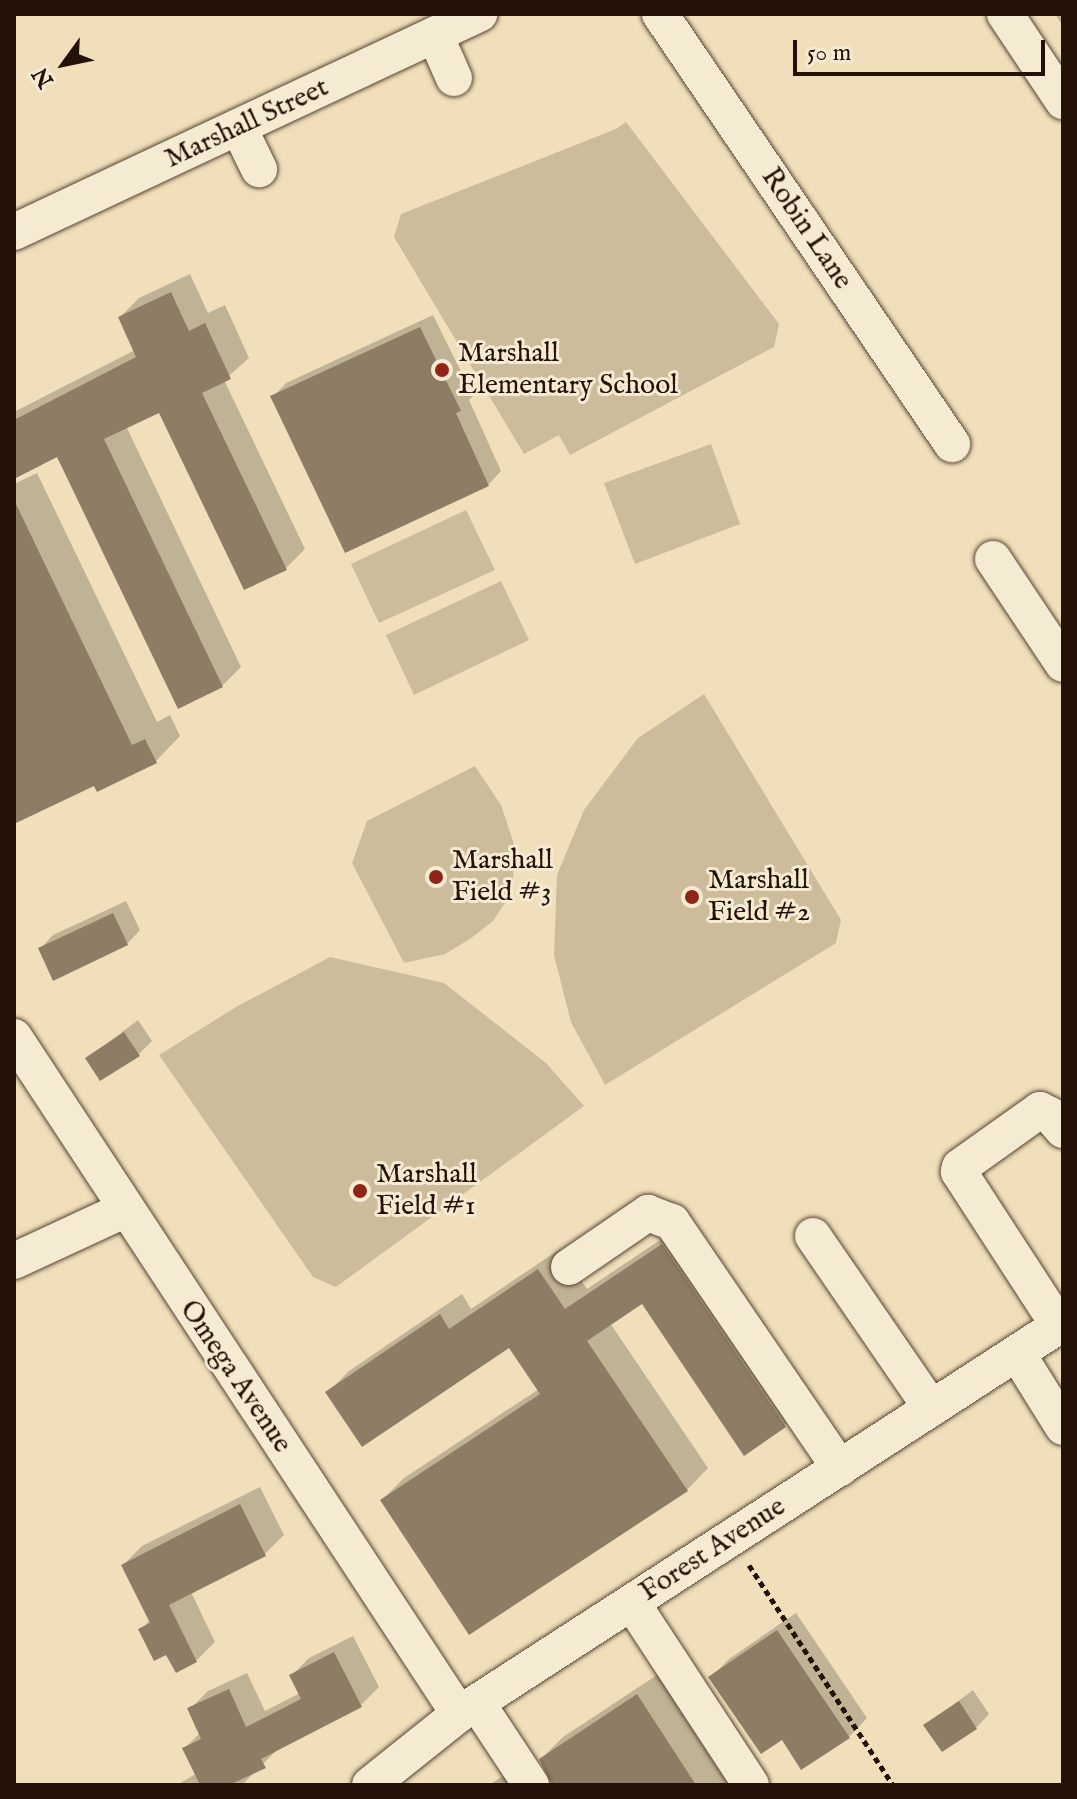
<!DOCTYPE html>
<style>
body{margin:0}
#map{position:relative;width:1077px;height:1799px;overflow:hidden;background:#f0dfba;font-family:"IM FELL English",serif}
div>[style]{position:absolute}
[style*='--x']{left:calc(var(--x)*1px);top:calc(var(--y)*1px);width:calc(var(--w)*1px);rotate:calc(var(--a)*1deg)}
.green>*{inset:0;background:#cdbc9c}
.shadow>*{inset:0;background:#0003}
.building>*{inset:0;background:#8e7d65}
.path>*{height:5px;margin-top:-2.5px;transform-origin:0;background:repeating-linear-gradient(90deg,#241208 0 6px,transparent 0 10px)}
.roads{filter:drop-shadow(0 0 2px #574534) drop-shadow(0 0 2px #574534)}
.minor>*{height:36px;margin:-18px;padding:0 18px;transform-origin:18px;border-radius:18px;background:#f5ead2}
.dots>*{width:22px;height:22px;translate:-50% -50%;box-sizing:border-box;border:4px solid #f5ead2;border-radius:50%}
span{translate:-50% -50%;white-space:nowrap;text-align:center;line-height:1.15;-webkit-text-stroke:6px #f5ead2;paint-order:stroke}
.street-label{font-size:28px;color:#241208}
.poi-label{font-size:28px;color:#241208}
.left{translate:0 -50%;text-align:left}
.frame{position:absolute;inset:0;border:16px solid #241208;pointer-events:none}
.north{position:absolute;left:24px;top:24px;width:80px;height:80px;-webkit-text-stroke:6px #f5ead2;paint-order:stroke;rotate:237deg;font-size:22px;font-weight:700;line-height:32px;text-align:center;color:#241208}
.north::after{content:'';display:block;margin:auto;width:28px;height:36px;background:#241208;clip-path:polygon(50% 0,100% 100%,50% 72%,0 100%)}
.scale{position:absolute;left:793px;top:40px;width:252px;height:36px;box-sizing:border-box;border:4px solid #241208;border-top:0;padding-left:10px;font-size:24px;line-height:28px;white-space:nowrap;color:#241208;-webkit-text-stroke:6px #f5ead2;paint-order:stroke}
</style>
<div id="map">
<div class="green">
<i style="clip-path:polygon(626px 122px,779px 324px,774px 347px,570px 455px,559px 435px,524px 454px,394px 237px,401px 214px,616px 129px)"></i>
<i style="clip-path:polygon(711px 444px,740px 524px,635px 564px,604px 483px)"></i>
<i style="clip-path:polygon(466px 510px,495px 570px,379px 623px,351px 564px)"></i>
<i style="clip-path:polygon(501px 581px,529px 640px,414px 695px,386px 635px)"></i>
<i style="clip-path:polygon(704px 694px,841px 920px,836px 943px,605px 1085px,571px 1022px,554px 955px,557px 875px,584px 810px,638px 738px)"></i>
<i style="clip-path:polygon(475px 766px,501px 805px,514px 844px,513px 891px,493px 921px,470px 939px,445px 954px,404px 963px,352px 863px,367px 821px)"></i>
<i style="clip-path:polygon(330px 957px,444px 983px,546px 1063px,584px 1106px,336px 1287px,313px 1277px,159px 1055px,236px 1007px)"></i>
</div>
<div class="shadow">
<i style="clip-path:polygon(1055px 14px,1063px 14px,1063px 24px,1062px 25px)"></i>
<i style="clip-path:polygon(190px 274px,208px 313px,225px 305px,249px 358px,224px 380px,305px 549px,286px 568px,245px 588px,160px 410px,126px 426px,241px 667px,222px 686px,58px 455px,14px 476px,14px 412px,135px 350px,120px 317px,139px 298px)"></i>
<i style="clip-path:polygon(433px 315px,473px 396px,469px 400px,501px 471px,488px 485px,273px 397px,286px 383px)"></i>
<i style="clip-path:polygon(37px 473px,157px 722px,170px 715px,180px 736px,156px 761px,95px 783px,14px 821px,14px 484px)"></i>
<i style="clip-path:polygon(126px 901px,140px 930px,127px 944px,40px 949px,53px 935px)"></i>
<i style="clip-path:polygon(138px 1020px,152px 1041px,139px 1054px,88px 1058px)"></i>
<i style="clip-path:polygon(684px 1224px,807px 1404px,785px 1425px,744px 1453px,643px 1301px,610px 1323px,708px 1468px,687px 1490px,382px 1500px,404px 1478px,539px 1389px,509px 1346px,328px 1392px,349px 1371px,462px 1294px,471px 1309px,560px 1249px,587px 1289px)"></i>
<i style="clip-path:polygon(260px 1487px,284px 1535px,265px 1554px,191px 1592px,215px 1642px,196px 1661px,167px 1652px,141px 1629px,151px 1619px,123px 1565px,142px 1546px)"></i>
<i style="clip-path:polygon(796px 1613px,867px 1718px,849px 1737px,783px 1737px,711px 1677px,729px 1659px)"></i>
<i style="clip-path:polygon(353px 1636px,379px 1687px,361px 1705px,281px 1746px,242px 1785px,177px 1785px,197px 1773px,185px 1748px,201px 1732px,190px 1709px,208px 1691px,247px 1673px,265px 1711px,300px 1693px,291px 1676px,309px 1658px)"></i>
<i style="clip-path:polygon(660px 1673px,732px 1785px,489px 1785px,526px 1761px,543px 1782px,555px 1784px,541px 1759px,563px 1737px)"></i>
<i style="clip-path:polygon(973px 1690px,989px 1714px,976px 1728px,926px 1725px)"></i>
</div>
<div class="building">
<i style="clip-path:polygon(171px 292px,189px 331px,205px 323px,231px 379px,202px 393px,287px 570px,244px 590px,159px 413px,104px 439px,223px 687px,178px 709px,57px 457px,14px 479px,14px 420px,136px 357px,118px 317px)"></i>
<i style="clip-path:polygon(420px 327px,461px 411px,456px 413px,489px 486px,345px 553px,270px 396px)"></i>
<i style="clip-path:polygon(14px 500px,132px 745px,145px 739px,157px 763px,97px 792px,94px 786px,14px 824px)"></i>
<i style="clip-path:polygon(113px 913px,128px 945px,53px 981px,38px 948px)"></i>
<i style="clip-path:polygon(124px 1032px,140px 1056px,100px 1081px,85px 1058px)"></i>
<i style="clip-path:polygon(662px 1244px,786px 1427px,744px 1456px,642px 1304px,587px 1341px,688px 1491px,469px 1635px,380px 1500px,540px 1394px,509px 1348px,362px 1447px,325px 1392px,440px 1314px,449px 1329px,538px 1269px,565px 1309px)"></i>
<i style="clip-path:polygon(240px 1504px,266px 1556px,169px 1605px,197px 1662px,176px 1673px,166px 1655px,154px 1661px,138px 1629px,150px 1623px,121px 1565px)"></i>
<i style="clip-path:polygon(777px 1630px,850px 1738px,801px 1770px,782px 1740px,761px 1754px,708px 1677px)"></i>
<i style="clip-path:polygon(334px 1652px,362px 1707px,261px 1759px,266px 1768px,229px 1785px,200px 1785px,182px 1748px,201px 1739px,187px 1708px,229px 1689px,246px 1727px,301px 1699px,289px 1675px)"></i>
<i style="clip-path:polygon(637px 1694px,696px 1785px,552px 1785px,539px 1759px)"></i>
<i style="clip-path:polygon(959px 1701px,977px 1729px,942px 1752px,923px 1725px)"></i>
</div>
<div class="path">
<i style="--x:749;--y:1565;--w:263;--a:56.8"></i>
</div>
<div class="roads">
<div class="minor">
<i style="--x:660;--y:14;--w:520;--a:55.82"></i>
<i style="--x:1005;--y:14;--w:105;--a:56.3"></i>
<i style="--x:435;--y:35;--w:47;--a:66.2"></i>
<i style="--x:239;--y:128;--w:46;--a:64"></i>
<i style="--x:14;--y:232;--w:514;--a:-25.12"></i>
<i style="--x:993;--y:559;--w:126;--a:56.3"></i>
<i style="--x:14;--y:1037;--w:810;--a:56.68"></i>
<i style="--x:813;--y:1236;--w:209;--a:55.5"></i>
<i style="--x:14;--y:1261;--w:121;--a:-24.9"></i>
<i style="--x:569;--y:1267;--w:96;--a:-34.4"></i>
<i style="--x:648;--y:1213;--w:26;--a:21"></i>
<i style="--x:672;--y:1222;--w:298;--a:55.7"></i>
<i style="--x:1059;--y:1326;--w:184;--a:-123"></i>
<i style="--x:959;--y:1172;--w:5;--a:-79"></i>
<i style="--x:960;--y:1167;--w:98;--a:-35.5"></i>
<i style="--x:1040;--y:1110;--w:11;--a:27"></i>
<i style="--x:1050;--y:1115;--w:20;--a:49"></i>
<i style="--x:1017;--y:1353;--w:87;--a:58.1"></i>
<i style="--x:632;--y:1603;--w:217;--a:56.8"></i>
<i style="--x:477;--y:1703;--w:98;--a:56.6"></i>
<i style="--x:370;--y:1785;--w:114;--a:-38.6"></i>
<i style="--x:459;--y:1714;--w:720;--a:-32.92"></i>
</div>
</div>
<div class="dots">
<i style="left:442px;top:370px;background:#8f2418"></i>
<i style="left:436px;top:877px;background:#8f2418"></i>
<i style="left:692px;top:897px;background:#8f2418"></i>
<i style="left:360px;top:1191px;background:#8f2418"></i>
</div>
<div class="street-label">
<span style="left:247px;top:124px;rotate:-25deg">Marshall Street</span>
<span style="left:806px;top:229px;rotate:56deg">Robin Lane</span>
<span style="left:235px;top:1377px;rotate:56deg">Omega Avenue</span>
<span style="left:713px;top:1550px;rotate:-33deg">Forest Avenue</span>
</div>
<div class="poi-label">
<span class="left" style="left:458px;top:370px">Marshall<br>Elementary School</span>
<span class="left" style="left:452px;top:877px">Marshall<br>Field #3</span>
<span class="left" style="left:708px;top:897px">Marshall<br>Field #2</span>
<span class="left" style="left:376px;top:1191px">Marshall<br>Field #1</span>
</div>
<div class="frame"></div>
<div class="north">N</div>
<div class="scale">50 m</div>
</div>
